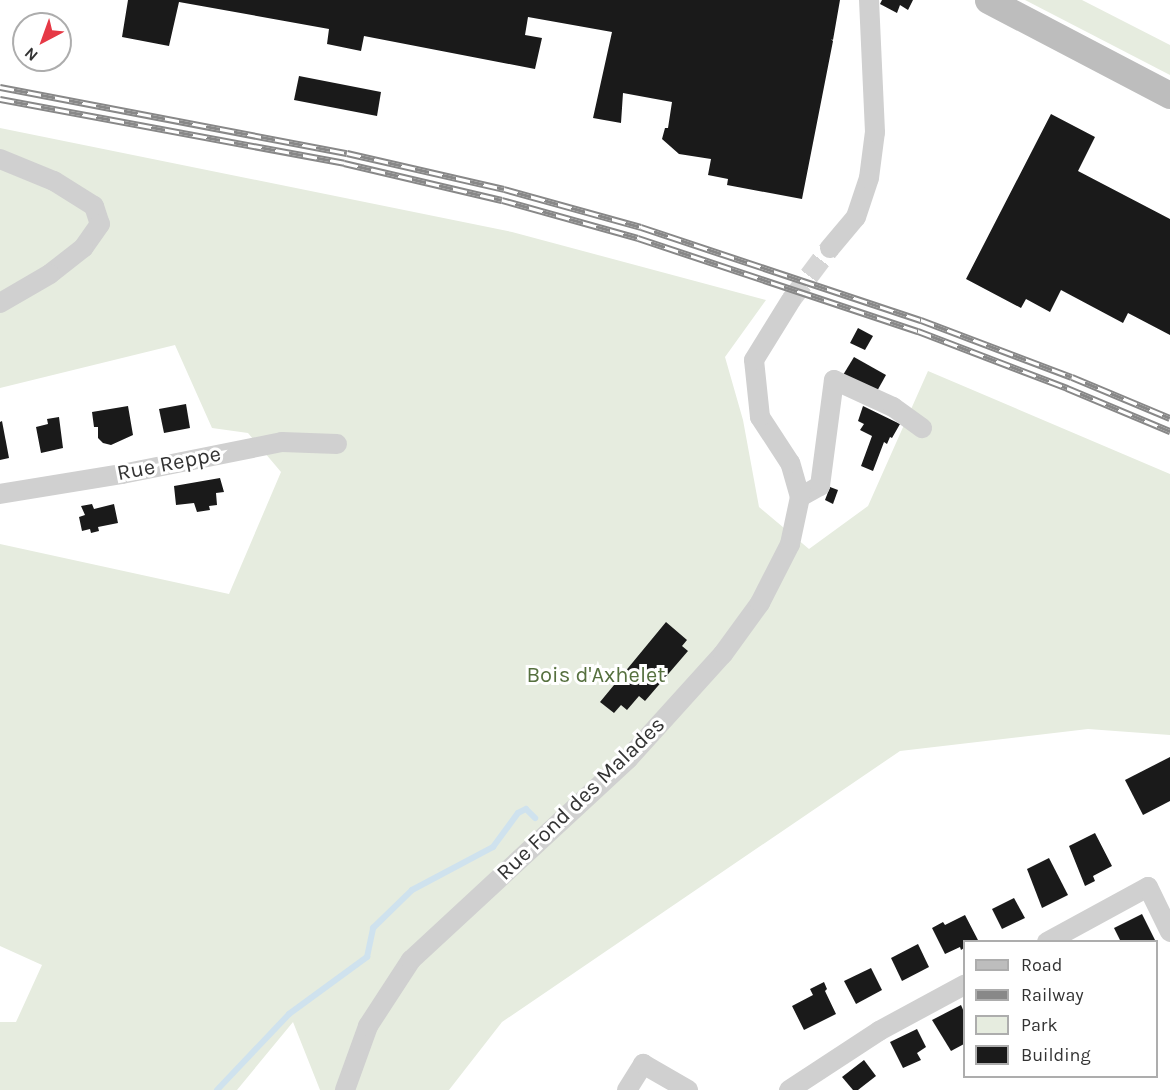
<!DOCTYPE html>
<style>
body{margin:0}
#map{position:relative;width:1170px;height:1090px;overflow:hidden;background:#fff;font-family:Karla,sans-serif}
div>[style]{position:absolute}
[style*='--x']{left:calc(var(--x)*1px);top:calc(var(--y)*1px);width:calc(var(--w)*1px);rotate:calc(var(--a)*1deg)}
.green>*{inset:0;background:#e6ecdf}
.stream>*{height:6px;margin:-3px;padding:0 3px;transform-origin:3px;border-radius:3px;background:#cfe2ee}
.building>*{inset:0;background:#1a1a1a}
.minor-tunnel>*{height:20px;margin-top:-10px;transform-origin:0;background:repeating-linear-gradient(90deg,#d6d6d6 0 20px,transparent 0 30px)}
.minor>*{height:20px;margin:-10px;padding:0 10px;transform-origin:10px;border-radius:10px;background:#d0d0d0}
.secondary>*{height:27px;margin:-13.5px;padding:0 13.5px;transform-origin:13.5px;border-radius:13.5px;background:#bdbdbd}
.rail>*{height:7px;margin-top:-3.5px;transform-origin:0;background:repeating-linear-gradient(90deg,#fff 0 14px,#888 0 28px);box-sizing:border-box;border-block:2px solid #888}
span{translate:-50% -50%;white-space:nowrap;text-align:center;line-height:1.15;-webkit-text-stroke:6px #fff;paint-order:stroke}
.street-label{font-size:22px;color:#333}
.park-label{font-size:22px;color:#56703f}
.legend{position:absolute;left:963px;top:940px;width:195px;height:138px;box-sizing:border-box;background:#fff;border:2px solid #adadad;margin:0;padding:8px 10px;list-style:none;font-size:18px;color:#333}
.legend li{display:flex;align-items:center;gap:12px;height:30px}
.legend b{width:30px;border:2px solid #adadad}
.north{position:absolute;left:12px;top:12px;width:60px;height:60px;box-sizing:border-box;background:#fff;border:2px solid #adadad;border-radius:50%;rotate:221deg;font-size:16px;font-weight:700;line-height:24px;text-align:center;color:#333}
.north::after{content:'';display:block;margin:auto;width:21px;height:27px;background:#e63946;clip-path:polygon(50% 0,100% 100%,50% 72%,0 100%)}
</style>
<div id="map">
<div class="green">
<i style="clip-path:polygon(1025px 0,1082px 0,1170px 45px,1170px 75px)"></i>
<i style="clip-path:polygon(0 128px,512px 232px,766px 300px,725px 357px,743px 420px,759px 507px,809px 549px,868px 506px,928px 371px,1170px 474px,1170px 735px,1088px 729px,900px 751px,502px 1022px,449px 1090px,320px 1090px,293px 1022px,237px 1090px,0 1090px,0 1022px,16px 1022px,42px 965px,0 946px,0 544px,229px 594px,281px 472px,248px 433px,212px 428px,175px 345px,0 388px)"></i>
</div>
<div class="stream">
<i style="--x:217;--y:1090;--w:105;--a:-46.5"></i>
<i style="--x:289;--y:1014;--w:97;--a:-36.2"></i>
<i style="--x:367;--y:957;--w:30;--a:-78"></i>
<i style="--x:373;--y:928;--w:54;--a:-44.3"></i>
<i style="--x:412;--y:890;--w:92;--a:-28"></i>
<i style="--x:493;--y:847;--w:42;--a:-53.7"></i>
<i style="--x:518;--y:813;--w:9;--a:-27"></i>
<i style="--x:526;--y:809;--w:13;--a:45"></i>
</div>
<div class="building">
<i style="clip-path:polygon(128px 0,840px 0,833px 40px,831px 39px,833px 41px,802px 199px,727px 185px,728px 179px,708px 175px,711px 159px,679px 154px,662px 139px,665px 128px,668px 128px,672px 102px,623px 93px,621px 123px,593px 118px,612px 32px,528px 17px,525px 35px,542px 38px,535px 69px,364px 36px,361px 51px,327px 44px,329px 29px,179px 2px,169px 46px,122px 37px)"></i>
<i style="clip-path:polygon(882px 0,913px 0,908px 10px,900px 5px,897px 13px,880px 4px)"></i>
<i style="clip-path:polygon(299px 76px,381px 92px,377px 116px,294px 100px)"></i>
<i style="clip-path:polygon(1051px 114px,1095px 137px,1078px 171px,1170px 219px,1170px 335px,1128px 313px,1123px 323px,1061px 290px,1050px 312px,1026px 299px,1021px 308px,966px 279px)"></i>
<i style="clip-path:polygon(858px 328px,873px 336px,865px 350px,850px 343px)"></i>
<i style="clip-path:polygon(854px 357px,886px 375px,876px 393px,843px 375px)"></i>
<i style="clip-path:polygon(186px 404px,190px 428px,164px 433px,159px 409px)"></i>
<i style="clip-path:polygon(128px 406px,133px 435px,111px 445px,103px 443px,98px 438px,98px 427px,94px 427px,92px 412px)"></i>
<i style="clip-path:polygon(863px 406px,900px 424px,892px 438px,890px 437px,887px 444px,884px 442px,873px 471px,861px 466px,872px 436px,860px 430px,864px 424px,858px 421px)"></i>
<i style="clip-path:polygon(59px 417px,63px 448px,41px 453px,36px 427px,48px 424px,47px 419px)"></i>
<i style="clip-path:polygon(2px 421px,9px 458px,0 460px,0 422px)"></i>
<i style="clip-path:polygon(220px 478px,224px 492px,216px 493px,217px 505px,209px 506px,210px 510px,197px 512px,194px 503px,176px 505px,174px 486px)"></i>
<i style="clip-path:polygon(830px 487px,838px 490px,833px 504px,825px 500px)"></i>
<i style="clip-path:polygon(92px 504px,94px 509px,114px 504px,118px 523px,98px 527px,99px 531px,91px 533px,90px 529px,82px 531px,79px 517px,85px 515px,81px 506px)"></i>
<i style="clip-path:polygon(666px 622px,687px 640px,682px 646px,688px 651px,645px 701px,639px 696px,627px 710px,621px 705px,614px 713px,600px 702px)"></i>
<i style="clip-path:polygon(1170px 757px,1170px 801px,1143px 815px,1125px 780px)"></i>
<i style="clip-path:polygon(1095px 833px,1112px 866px,1093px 876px,1095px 881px,1085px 886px,1069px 846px)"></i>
<i style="clip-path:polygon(1049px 858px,1068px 895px,1042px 908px,1027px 869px)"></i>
<i style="clip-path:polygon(1014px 898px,1025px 918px,1002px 929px,992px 909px)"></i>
<i style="clip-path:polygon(1142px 914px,1156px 942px,1121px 942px,1114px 928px)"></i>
<i style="clip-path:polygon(965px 915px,979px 942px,964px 942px,964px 948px,961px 950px,960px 947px,945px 954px,932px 928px,943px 922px,945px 925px)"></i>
<i style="clip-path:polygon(918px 944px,929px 967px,902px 981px,891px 958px)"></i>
<i style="clip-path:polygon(871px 968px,882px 990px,856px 1004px,844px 981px)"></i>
<i style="clip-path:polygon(824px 982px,827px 989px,825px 991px,836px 1014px,804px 1030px,792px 1006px,813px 995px,810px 989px)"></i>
<i style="clip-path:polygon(961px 1005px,964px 1012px,964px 1044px,951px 1051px,932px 1020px)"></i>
<i style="clip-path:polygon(917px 1029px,926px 1047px,917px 1053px,921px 1060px,903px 1068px,890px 1042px)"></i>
<i style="clip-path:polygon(864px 1060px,876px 1076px,858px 1090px,853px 1090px,842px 1077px)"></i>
</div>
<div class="minor-tunnel">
<i style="--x:791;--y:300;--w:65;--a:-53.1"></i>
</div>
<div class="minor">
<i style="--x:0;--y:159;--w:58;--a:22.2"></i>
<i style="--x:54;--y:181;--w:47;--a:32"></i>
<i style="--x:94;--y:206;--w:19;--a:72"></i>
<i style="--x:100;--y:224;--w:29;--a:125"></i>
<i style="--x:83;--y:248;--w:42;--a:141.8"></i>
<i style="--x:50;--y:274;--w:58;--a:149.9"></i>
<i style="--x:830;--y:248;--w:40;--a:-50"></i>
<i style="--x:856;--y:217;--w:41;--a:-71.6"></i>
<i style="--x:869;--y:178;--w:46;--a:-82.6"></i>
<i style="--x:875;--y:132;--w:132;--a:-92.6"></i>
<i style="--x:0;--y:494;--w:124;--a:-9.3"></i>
<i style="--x:122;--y:474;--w:163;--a:-11.3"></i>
<i style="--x:282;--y:442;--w:55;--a:2.1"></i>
<i style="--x:800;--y:497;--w:23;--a:-29"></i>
<i style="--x:820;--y:486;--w:107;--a:-82.5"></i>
<i style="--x:834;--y:380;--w:65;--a:24.6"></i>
<i style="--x:893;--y:407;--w:36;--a:36"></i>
<i style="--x:1047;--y:942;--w:115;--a:-28.6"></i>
<i style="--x:1148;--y:887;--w:50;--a:63.9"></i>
<i style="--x:345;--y:1090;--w:68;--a:-70.2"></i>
<i style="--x:368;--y:1026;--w:79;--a:-56.9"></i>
<i style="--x:411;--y:960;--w:296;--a:-42.8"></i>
<i style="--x:628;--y:759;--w:142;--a:-47.9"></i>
<i style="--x:723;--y:654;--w:63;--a:-54"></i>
<i style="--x:760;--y:603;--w:66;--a:-63"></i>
<i style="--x:790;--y:544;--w:48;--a:-78"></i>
<i style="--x:800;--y:497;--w:35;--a:-106"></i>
<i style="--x:790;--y:463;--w:55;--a:-123.1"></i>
<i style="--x:760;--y:417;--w:57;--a:-96"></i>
<i style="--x:754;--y:360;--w:70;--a:-58.3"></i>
<i style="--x:627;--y:1090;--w:31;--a:-58"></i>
<i style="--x:643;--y:1064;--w:52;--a:30"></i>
<i style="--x:789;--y:1090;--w:108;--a:-33.2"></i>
<i style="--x:879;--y:1031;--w:97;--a:-28.4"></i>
</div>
<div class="secondary">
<i style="--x:988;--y:0;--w:205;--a:27.6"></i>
</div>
<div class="rail">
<i style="--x:0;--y:87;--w:353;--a:10.8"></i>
<i style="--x:347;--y:153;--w:161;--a:12.9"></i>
<i style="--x:504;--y:189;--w:142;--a:15.5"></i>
<i style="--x:641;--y:227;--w:295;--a:18.4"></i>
<i style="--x:921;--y:320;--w:161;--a:20.7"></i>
<i style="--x:1072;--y:377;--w:106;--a:22.7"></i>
<i style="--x:0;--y:99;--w:350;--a:10.5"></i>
<i style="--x:344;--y:163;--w:162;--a:13.2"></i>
<i style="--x:502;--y:200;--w:141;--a:15.6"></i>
<i style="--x:638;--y:238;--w:295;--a:18.4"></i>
<i style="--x:918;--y:331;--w:160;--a:20.9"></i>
<i style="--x:1067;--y:388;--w:112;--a:22.7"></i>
</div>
<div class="street-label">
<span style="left:169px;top:464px;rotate:-11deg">Rue Reppe</span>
<span style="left:581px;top:799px;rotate:-44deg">Rue Fond des Malades</span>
</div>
<div class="park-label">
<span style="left:596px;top:676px">Bois d'Axhelet</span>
</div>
<ul class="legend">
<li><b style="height:8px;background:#bdbdbd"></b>Road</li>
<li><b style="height:8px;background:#888"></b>Railway</li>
<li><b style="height:16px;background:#e6ecdf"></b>Park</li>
<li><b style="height:16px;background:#1a1a1a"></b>Building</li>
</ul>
<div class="north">N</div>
</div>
